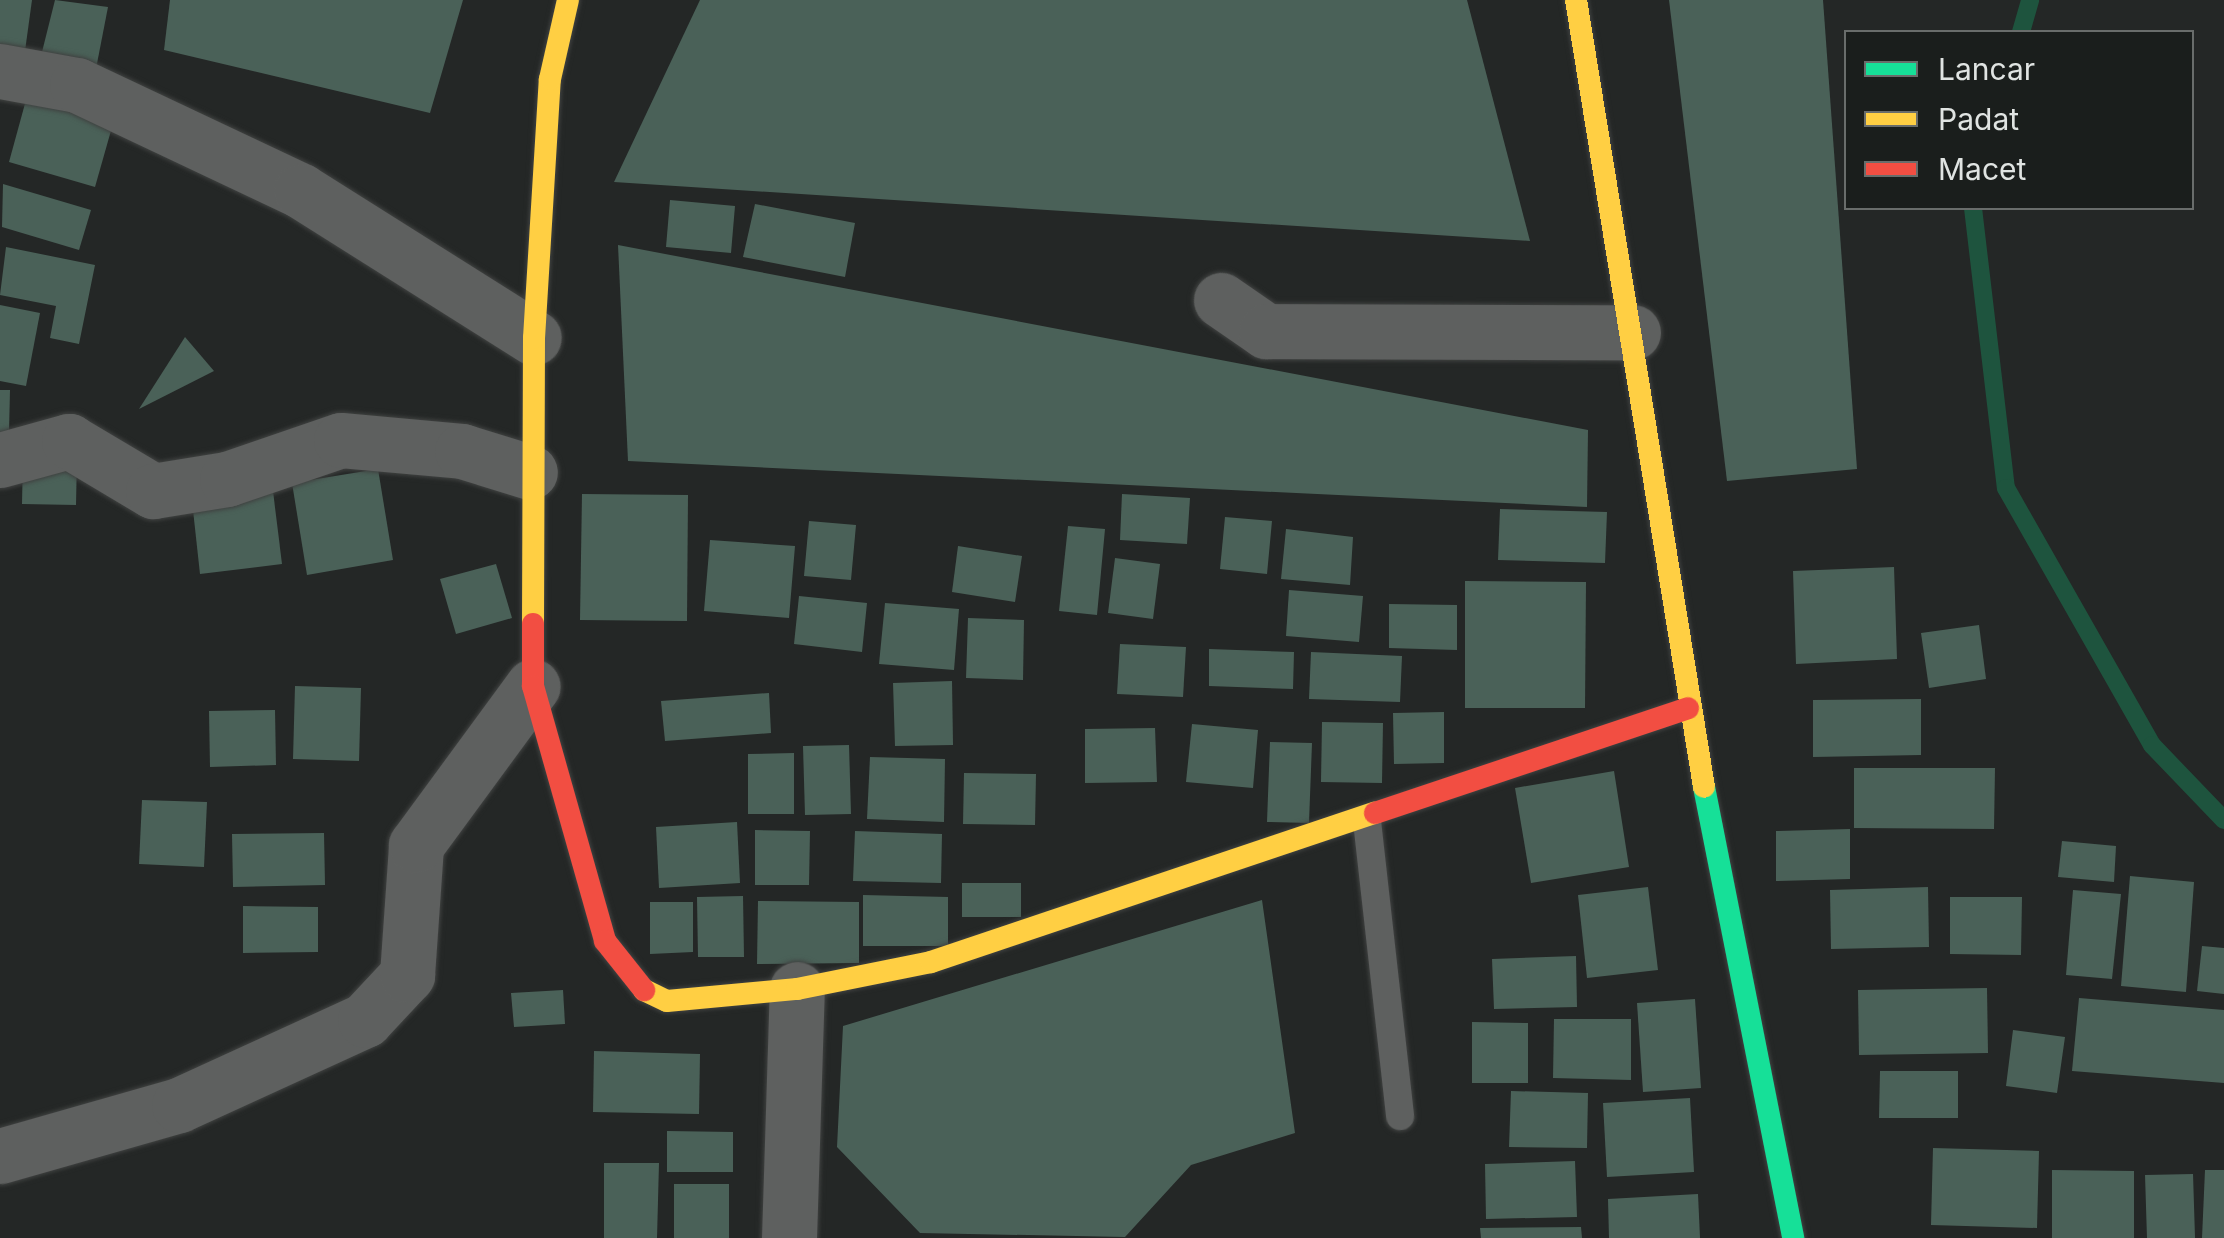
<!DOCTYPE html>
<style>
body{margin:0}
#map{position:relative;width:2224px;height:1238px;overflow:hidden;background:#242726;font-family:Inter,sans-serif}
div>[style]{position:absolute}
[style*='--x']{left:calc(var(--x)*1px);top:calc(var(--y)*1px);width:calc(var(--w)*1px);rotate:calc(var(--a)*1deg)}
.stream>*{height:18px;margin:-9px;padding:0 9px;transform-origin:9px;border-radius:9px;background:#1e543e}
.building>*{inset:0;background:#4a6158}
.roads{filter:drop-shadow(0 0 2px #404241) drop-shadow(0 0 2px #404241)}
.lane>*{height:28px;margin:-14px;padding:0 14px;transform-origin:14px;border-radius:14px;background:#5e605f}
.street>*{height:55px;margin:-27.5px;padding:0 27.5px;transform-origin:27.5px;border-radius:27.5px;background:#5e605f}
.fast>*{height:22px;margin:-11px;padding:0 11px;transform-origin:11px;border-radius:11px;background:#16e098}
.slow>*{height:22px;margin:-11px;padding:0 11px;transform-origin:11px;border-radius:11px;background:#ffcf43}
.jam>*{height:22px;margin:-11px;padding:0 11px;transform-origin:11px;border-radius:11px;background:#f24e42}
span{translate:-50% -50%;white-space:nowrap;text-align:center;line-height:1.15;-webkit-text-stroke:10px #1a1e1c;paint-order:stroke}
.legend{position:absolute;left:1844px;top:30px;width:350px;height:180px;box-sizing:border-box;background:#1a1e1c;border:2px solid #696d6b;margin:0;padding:12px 18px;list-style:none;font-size:30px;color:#e0e4e2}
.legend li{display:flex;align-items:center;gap:20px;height:50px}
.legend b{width:50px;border:2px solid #696d6b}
</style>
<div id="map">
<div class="stream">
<i style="--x:2021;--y:32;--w:33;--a:-74"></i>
<i style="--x:1973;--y:208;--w:282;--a:83.3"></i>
<i style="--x:2006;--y:488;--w:296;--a:60.4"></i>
<i style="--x:2152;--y:745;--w:104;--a:46.2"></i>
</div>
<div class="building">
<i style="clip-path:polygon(0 0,32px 0,25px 51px,0 48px)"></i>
<i style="clip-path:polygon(55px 0,108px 7px,94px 79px,39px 64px)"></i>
<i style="clip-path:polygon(170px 0,463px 0,430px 113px,164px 50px)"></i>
<i style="clip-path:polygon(700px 0,1467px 0,1530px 241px,614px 182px)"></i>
<i style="clip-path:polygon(1669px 0,1823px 0,1857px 469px,1727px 481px)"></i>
<i style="clip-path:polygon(29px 89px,116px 113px,95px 187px,9px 162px)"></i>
<i style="clip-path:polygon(3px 184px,91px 210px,79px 250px,2px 227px)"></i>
<i style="clip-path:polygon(670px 200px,735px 206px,731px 253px,666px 247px)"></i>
<i style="clip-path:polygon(755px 204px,855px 223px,845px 277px,743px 257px)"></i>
<i style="clip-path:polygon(618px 245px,1588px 430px,1587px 507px,628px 461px)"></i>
<i style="clip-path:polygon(6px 247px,95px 265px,79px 344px,50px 338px,56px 306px,0 295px)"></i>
<i style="clip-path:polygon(0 305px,40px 313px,26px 386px,0 381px)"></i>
<i style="clip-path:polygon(185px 337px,214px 371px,139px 409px)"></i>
<i style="clip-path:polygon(0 390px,10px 390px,9px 432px,0 433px)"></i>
<i style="clip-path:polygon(23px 457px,77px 458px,76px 505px,22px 504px)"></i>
<i style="clip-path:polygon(378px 469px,393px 560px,307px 575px,292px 483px)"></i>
<i style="clip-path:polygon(273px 491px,282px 564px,200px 574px,192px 501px)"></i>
<i style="clip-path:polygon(582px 494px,688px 495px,687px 621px,580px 620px)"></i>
<i style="clip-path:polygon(1122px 494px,1190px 498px,1187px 544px,1120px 540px)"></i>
<i style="clip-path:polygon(1500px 509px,1607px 512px,1605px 563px,1498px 560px)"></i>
<i style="clip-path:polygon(1225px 517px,1272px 521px,1267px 574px,1220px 569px)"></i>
<i style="clip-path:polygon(809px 521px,856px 525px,851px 580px,804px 576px)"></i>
<i style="clip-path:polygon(1068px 526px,1105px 529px,1097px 615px,1059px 611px)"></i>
<i style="clip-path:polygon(1286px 529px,1353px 537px,1350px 585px,1281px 579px)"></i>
<i style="clip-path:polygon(710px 540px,795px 546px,789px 618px,704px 611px)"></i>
<i style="clip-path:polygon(958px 546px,1022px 556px,1015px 602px,952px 592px)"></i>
<i style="clip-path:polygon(1115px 558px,1160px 564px,1153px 619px,1108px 613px)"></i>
<i style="clip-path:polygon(496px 564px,512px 618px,456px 634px,440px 579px)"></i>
<i style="clip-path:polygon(1894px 567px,1897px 659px,1796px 664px,1793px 571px)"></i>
<i style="clip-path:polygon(1465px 581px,1586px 582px,1585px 708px,1465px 708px)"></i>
<i style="clip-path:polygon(1289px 590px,1363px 596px,1359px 642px,1286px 636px)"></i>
<i style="clip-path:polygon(799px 596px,867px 603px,862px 652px,794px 644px)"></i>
<i style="clip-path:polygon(885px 603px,959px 609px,954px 670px,879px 664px)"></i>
<i style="clip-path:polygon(1389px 604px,1457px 605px,1457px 650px,1389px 648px)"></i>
<i style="clip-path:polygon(968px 618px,1024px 620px,1023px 680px,966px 678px)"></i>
<i style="clip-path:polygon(1979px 625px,1986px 679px,1929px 688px,1921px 633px)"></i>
<i style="clip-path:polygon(1120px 644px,1186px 647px,1183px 697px,1117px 694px)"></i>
<i style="clip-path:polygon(1209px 649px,1294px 652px,1293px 689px,1209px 686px)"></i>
<i style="clip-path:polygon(1311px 652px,1402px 656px,1400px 702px,1309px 699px)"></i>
<i style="clip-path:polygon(952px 681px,953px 745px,895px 746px,893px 683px)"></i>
<i style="clip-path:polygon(295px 686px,361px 688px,359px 761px,293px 759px)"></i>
<i style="clip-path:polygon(769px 693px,771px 733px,665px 741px,661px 701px)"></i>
<i style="clip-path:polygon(1921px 699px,1921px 755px,1813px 757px,1813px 700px)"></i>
<i style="clip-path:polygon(275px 710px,276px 765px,210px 767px,209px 711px)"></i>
<i style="clip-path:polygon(1444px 712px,1444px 763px,1394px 764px,1393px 713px)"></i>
<i style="clip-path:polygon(1322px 722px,1383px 723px,1382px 783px,1321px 782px)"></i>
<i style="clip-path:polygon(1192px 724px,1258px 730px,1253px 788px,1186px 782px)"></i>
<i style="clip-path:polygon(1155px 728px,1157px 782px,1085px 783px,1085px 729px)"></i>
<i style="clip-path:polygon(1270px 742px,1312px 743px,1309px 823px,1267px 822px)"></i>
<i style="clip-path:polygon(849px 745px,851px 814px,805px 815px,803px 746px)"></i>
<i style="clip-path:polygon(794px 753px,794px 814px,748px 814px,748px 754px)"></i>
<i style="clip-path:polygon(870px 757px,945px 759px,944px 822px,867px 819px)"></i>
<i style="clip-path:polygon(1854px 768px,1995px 768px,1994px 829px,1854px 828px)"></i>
<i style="clip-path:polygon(1614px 771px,1629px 867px,1531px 883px,1515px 788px)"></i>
<i style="clip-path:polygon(964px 773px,1036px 774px,1035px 825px,963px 824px)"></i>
<i style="clip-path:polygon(142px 800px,207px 802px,204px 867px,139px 864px)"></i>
<i style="clip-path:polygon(737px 822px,740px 883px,659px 888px,656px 827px)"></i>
<i style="clip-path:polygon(1850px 829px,1850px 879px,1776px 881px,1776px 831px)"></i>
<i style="clip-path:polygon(755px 830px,810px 831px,809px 885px,755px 885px)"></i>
<i style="clip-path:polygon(855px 831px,942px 834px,941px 883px,853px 881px)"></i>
<i style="clip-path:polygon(324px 833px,325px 885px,233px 887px,232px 834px)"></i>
<i style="clip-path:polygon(2062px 841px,2116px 846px,2114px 882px,2058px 877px)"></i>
<i style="clip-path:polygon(2130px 876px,2194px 882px,2186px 992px,2121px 986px)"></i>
<i style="clip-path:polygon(962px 883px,1021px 883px,1021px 917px,962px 917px)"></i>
<i style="clip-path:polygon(1648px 887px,1658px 970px,1587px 978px,1578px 895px)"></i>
<i style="clip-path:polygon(1928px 887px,1929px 947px,1831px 949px,1830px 890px)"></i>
<i style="clip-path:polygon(2073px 890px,2121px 894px,2112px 979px,2066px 975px)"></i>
<i style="clip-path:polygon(863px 895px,948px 897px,948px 946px,863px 946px)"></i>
<i style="clip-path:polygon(743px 896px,744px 957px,698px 957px,697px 897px)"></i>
<i style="clip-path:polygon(1950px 897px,2022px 897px,2021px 955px,1950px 954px)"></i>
<i style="clip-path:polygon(1262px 900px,1295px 1133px,1191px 1165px,1125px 1237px,920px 1233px,837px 1147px,843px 1026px)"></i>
<i style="clip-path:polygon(758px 901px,859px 902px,859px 963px,757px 964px)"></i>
<i style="clip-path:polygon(650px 902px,693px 902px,693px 952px,650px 954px)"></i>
<i style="clip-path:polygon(243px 906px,318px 907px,318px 952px,243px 953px)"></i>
<i style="clip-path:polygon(2202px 946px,2224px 948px,2224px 994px,2197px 991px)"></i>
<i style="clip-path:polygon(1576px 956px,1577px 1007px,1494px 1009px,1492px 959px)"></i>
<i style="clip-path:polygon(1987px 988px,1988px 1053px,1859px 1055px,1858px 990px)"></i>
<i style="clip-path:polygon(563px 990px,565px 1024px,514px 1027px,511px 993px)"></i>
<i style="clip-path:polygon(2079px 998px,2224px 1010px,2224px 1083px,2072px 1071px)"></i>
<i style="clip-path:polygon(1695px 999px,1701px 1088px,1643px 1092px,1637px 1003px)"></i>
<i style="clip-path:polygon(1554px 1019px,1631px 1019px,1631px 1080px,1553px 1078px)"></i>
<i style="clip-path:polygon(1472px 1022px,1528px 1023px,1528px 1083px,1472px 1083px)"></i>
<i style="clip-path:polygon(2013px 1030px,2065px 1037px,2057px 1093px,2006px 1086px)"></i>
<i style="clip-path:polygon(594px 1051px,700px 1054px,699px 1114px,593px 1112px)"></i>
<i style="clip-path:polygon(1880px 1071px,1958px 1071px,1958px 1118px,1879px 1118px)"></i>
<i style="clip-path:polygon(1511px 1091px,1588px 1093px,1587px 1148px,1509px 1147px)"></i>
<i style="clip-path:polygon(1690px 1098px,1694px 1172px,1607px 1177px,1603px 1103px)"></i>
<i style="clip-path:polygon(667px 1131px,733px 1132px,733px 1172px,667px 1172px)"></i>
<i style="clip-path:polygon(1933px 1148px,2039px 1151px,2037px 1228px,1931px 1225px)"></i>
<i style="clip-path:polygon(1575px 1161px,1577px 1217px,1486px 1219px,1485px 1164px)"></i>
<i style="clip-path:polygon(604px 1163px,659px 1163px,657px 1238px,604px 1238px)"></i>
<i style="clip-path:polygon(2052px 1170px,2134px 1171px,2134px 1238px,2052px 1238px)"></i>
<i style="clip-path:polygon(2205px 1170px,2224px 1170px,2224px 1238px,2202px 1238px)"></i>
<i style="clip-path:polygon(2193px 1174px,2195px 1238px,2147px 1238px,2145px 1175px)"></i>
<i style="clip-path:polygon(674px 1184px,729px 1184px,729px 1238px,674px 1238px)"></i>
<i style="clip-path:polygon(1698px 1194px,1700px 1238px,1609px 1238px,1608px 1199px)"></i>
<i style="clip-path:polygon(1581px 1227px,1582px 1238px,1481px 1238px,1480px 1228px)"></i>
</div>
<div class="roads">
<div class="lane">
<i style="--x:1367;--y:821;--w:297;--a:83.6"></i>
</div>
<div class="street">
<i style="--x:0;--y:71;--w:78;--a:10.3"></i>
<i style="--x:77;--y:85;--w:248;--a:25.3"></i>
<i style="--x:301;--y:191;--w:275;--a:32.2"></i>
<i style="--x:1221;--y:300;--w:55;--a:34.6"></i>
<i style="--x:1266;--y:331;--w:367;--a:0.2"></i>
<i style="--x:0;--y:460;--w:72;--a:-15.4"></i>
<i style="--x:69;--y:441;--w:98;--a:30.8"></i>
<i style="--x:153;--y:491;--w:75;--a:-9.2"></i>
<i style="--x:227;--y:479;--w:120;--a:-18.9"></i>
<i style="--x:341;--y:440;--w:121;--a:5.2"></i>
<i style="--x:462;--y:451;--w:71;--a:17.2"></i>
<i style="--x:0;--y:1156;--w:186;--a:-15.9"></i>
<i style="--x:179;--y:1105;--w:205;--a:-24.6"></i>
<i style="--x:365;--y:1020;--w:62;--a:-47"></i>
<i style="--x:407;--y:975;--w:130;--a:-86"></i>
<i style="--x:416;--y:845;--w:197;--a:-53.7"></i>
<i style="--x:789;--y:1238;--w:249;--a:-88.2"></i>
</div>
<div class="fast">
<i style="--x:1704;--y:787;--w:460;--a:78.8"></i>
</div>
<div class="slow">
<i style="--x:1576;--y:0;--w:797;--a:80.76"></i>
<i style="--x:533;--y:624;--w:286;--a:-89.8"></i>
<i style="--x:534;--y:338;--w:259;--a:-86.5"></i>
<i style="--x:550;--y:79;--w:81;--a:-77.2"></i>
<i style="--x:644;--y:990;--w:25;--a:26"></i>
<i style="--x:667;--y:1001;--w:131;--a:-5.3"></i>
<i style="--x:797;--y:989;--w:137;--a:-11.4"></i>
<i style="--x:931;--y:962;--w:468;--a:-18.6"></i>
</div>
<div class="jam">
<i style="--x:533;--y:624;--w:62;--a:90"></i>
<i style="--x:533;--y:686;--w:265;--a:74.2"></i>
<i style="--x:605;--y:941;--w:63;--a:51.5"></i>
<i style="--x:1375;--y:813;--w:330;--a:-18.5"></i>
</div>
</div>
<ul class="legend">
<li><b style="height:12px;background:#16e098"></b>Lancar</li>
<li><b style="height:12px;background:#ffcf43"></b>Padat</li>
<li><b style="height:12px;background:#f24e42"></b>Macet</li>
</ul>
</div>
